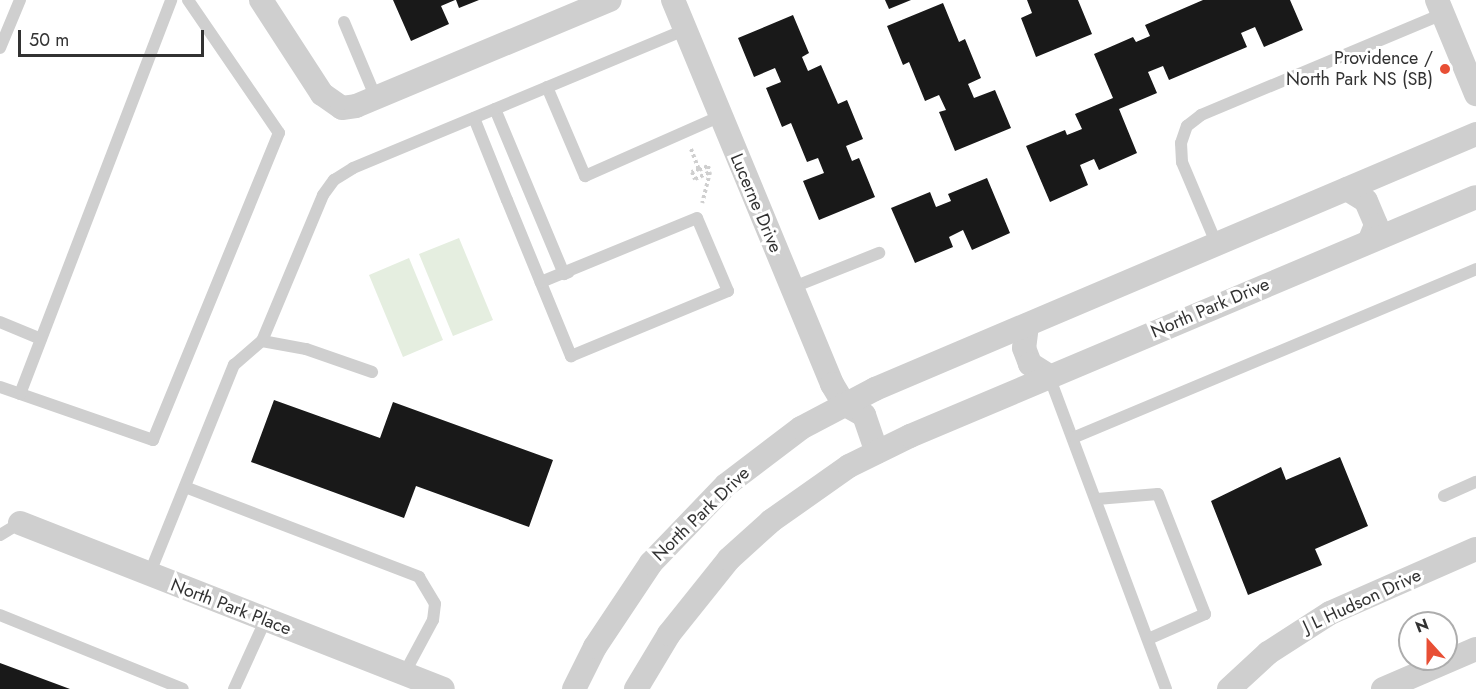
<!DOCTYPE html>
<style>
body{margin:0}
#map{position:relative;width:1476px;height:689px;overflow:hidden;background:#fff;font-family:Jost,sans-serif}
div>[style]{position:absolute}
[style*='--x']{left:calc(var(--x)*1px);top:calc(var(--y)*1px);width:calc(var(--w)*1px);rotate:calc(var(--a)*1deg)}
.green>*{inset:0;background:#e5eee0}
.building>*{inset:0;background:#191919}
.path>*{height:4px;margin-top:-2px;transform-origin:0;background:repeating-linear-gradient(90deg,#cfcfcf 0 3px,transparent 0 6px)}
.lane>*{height:12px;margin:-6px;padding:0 6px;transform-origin:6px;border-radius:6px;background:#cfcfcf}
.street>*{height:24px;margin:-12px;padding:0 12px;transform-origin:12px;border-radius:12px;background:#cfcfcf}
.dots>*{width:16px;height:16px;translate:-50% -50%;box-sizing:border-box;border:3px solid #fff;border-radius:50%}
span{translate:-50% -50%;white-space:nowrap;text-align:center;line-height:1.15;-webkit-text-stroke:6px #fff;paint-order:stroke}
.poi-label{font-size:18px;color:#323232}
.right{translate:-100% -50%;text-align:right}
.street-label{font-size:18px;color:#323232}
.north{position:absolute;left:1398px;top:611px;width:60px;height:60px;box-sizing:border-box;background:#fff;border:2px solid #adadad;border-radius:50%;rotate:339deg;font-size:16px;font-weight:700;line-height:24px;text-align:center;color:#323232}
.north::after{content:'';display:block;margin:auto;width:21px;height:27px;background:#e84f35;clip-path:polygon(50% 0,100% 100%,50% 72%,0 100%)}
.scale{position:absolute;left:18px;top:30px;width:186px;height:27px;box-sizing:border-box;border:3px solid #323232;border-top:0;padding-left:8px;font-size:18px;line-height:21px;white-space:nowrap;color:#323232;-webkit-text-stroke:4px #fff;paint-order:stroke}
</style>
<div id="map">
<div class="green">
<i style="clip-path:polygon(459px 238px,493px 320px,453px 336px,419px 254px)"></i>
<i style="clip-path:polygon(409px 258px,443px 340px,403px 357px,369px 275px)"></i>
</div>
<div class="building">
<i style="clip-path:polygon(393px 0,455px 0,441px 6px,449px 24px,411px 41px)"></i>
<i style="clip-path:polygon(456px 0,479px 0,459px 8px)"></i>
<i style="clip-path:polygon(885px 0,911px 0,889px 9px)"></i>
<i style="clip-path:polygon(1027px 0,1078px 0,1092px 34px,1036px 57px,1021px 18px,1032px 13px)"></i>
<i style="clip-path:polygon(1203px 0,1290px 0,1303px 30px,1264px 47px,1255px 27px,1241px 33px,1247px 47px,1169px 80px,1163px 66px,1148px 72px,1157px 93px,1119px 109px,1137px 153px,1099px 170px,1094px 159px,1080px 165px,1088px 185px,1050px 202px,1026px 146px,1065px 130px,1067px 135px,1082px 129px,1075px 114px,1113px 98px,1094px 54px,1133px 37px,1136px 42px,1150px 36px,1145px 25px)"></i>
<i style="clip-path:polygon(943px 3px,959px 42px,965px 39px,981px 78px,968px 84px,974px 98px,995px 90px,1011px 128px,955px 151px,939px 112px,946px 110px,939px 95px,925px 101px,909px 62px,903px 65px,887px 26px)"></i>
<i style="clip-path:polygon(793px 15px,809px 53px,802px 57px,808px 71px,821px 65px,838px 104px,847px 100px,863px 139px,846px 146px,852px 161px,859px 158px,875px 197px,819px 220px,803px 181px,824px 173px,818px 158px,807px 162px,791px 123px,782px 127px,766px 88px,781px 82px,775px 68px,754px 77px,738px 38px)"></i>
<i style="clip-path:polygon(987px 178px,1010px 233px,972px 250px,963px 230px,949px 237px,953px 247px,915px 263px,891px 208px,930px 192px,936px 207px,951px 201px,948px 194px)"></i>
<i style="clip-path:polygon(274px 400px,380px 438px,393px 402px,553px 460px,529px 527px,416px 486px,404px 518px,251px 462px)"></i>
<i style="clip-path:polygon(1340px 457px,1368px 526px,1315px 549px,1322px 565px,1248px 595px,1211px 501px,1281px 467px,1286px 480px)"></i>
<i style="clip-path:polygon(0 663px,70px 689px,0 689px)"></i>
</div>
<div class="path">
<i style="--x:691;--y:149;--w:22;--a:69"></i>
<i style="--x:699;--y:170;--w:10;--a:-24"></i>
<i style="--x:708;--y:166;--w:6;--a:72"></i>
<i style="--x:710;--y:172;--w:32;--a:104"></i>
<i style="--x:699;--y:169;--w:8;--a:157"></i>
<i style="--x:692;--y:172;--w:8;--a:67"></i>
<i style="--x:695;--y:179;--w:17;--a:-25"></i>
</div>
<div class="lane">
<i style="--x:344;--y:22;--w:82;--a:67.2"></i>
<i style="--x:0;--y:48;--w:52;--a:-67.4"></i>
<i style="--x:547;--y:87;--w:97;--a:66.9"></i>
<i style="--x:585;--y:176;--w:146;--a:-23.8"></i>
<i style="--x:495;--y:109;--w:179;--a:67.3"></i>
<i style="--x:564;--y:274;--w:5;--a:-22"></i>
<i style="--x:474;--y:118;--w:88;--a:68.1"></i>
<i style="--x:507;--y:200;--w:169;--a:67.7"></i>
<i style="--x:571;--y:356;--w:170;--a:-22.5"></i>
<i style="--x:728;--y:291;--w:79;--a:-113"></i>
<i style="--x:697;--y:218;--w:169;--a:157.7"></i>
<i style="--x:1217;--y:245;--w:90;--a:-112.9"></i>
<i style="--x:1182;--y:162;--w:19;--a:-93"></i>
<i style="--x:1181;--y:143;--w:18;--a:-71"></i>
<i style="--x:1187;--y:126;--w:18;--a:-38"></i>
<i style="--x:1201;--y:115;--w:262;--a:-22.7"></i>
<i style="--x:791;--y:288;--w:95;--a:-21.7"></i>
<i style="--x:0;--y:322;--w:44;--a:22.5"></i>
<i style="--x:262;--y:341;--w:45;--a:10.3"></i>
<i style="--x:306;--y:349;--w:70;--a:19.2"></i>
<i style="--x:1049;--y:376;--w:334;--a:69.5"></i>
<i style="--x:0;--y:387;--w:162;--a:19.1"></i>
<i style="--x:153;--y:440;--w:332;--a:-67.7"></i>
<i style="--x:279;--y:133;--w:161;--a:-124.4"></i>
<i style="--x:20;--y:394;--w:422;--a:-69"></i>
<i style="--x:1075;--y:437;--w:435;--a:-22.7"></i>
<i style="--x:185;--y:487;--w:251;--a:21"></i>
<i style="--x:419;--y:577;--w:31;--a:59"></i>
<i style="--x:435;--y:604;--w:16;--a:97"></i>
<i style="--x:433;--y:620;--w:61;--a:118.2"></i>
<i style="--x:1444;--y:496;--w:35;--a:-24"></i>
<i style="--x:1097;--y:499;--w:61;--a:-4.7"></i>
<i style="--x:1158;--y:494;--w:129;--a:68.6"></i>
<i style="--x:1205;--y:614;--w:62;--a:156.3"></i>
<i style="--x:0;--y:535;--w:23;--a:-31"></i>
<i style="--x:149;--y:575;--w:227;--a:-68"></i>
<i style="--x:234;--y:365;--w:37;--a:-41"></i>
<i style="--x:262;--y:341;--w:158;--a:-67.3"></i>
<i style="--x:323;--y:195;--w:19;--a:-54"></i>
<i style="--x:334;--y:180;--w:22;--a:-32"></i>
<i style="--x:353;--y:168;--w:359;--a:-22.6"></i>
<i style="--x:0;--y:615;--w:197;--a:22"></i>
<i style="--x:234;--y:689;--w:75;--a:-65.5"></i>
</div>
<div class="street">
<i style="--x:261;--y:0;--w:112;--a:57"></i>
<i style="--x:322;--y:94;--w:24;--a:35"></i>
<i style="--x:342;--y:108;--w:14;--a:-8"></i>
<i style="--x:356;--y:106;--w:275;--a:-22.7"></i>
<i style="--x:673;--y:0;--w:416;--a:67.5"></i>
<i style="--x:832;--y:384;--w:23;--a:59"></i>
<i style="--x:844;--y:404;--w:23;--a:29"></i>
<i style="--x:864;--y:415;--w:39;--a:71"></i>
<i style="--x:1437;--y:0;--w:102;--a:67.5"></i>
<i style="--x:1347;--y:189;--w:22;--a:32"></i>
<i style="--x:1366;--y:201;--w:26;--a:67"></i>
<i style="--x:1376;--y:225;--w:16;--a:112"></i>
<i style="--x:1027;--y:325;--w:23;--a:97"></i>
<i style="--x:1024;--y:348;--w:17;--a:69"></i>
<i style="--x:1030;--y:364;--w:22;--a:32"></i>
<i style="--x:20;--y:523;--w:454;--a:21.4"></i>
<i style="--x:574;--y:689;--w:47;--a:-63.4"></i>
<i style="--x:595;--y:647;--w:101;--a:-56.3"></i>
<i style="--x:651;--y:563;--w:108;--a:-46.1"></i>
<i style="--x:726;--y:485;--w:94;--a:-37.2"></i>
<i style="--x:801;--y:428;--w:84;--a:-27.8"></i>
<i style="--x:875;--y:389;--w:653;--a:-22.99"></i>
<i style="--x:636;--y:689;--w:64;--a:-59"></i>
<i style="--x:669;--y:634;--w:96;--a:-51.3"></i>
<i style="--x:729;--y:559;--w:57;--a:-42.1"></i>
<i style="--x:771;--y:521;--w:95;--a:-35.2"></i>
<i style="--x:849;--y:466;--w:68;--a:-26.2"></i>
<i style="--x:910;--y:436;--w:614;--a:-22.89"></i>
<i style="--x:1229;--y:689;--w:53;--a:-42.7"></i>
<i style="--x:1268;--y:653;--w:74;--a:-32.8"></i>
<i style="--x:1330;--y:613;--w:159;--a:-23.7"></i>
<i style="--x:1383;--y:689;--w:101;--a:-23.3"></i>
</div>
<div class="dots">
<i style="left:1445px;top:69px;background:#e84f35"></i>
</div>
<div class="poi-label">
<span class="right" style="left:1433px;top:69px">Providence /<br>North Park NS (SB)</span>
</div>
<div class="street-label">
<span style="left:756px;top:203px;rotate:67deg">Lucerne Drive</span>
<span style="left:1210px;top:308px;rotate:-23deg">North Park Drive</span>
<span style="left:701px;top:514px;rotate:-44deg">North Park Drive</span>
<span style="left:1362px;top:601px;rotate:-25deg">J L Hudson Drive</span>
<span style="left:231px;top:607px;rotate:21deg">North Park Place</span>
</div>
<div class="north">N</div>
<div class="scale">50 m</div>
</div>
